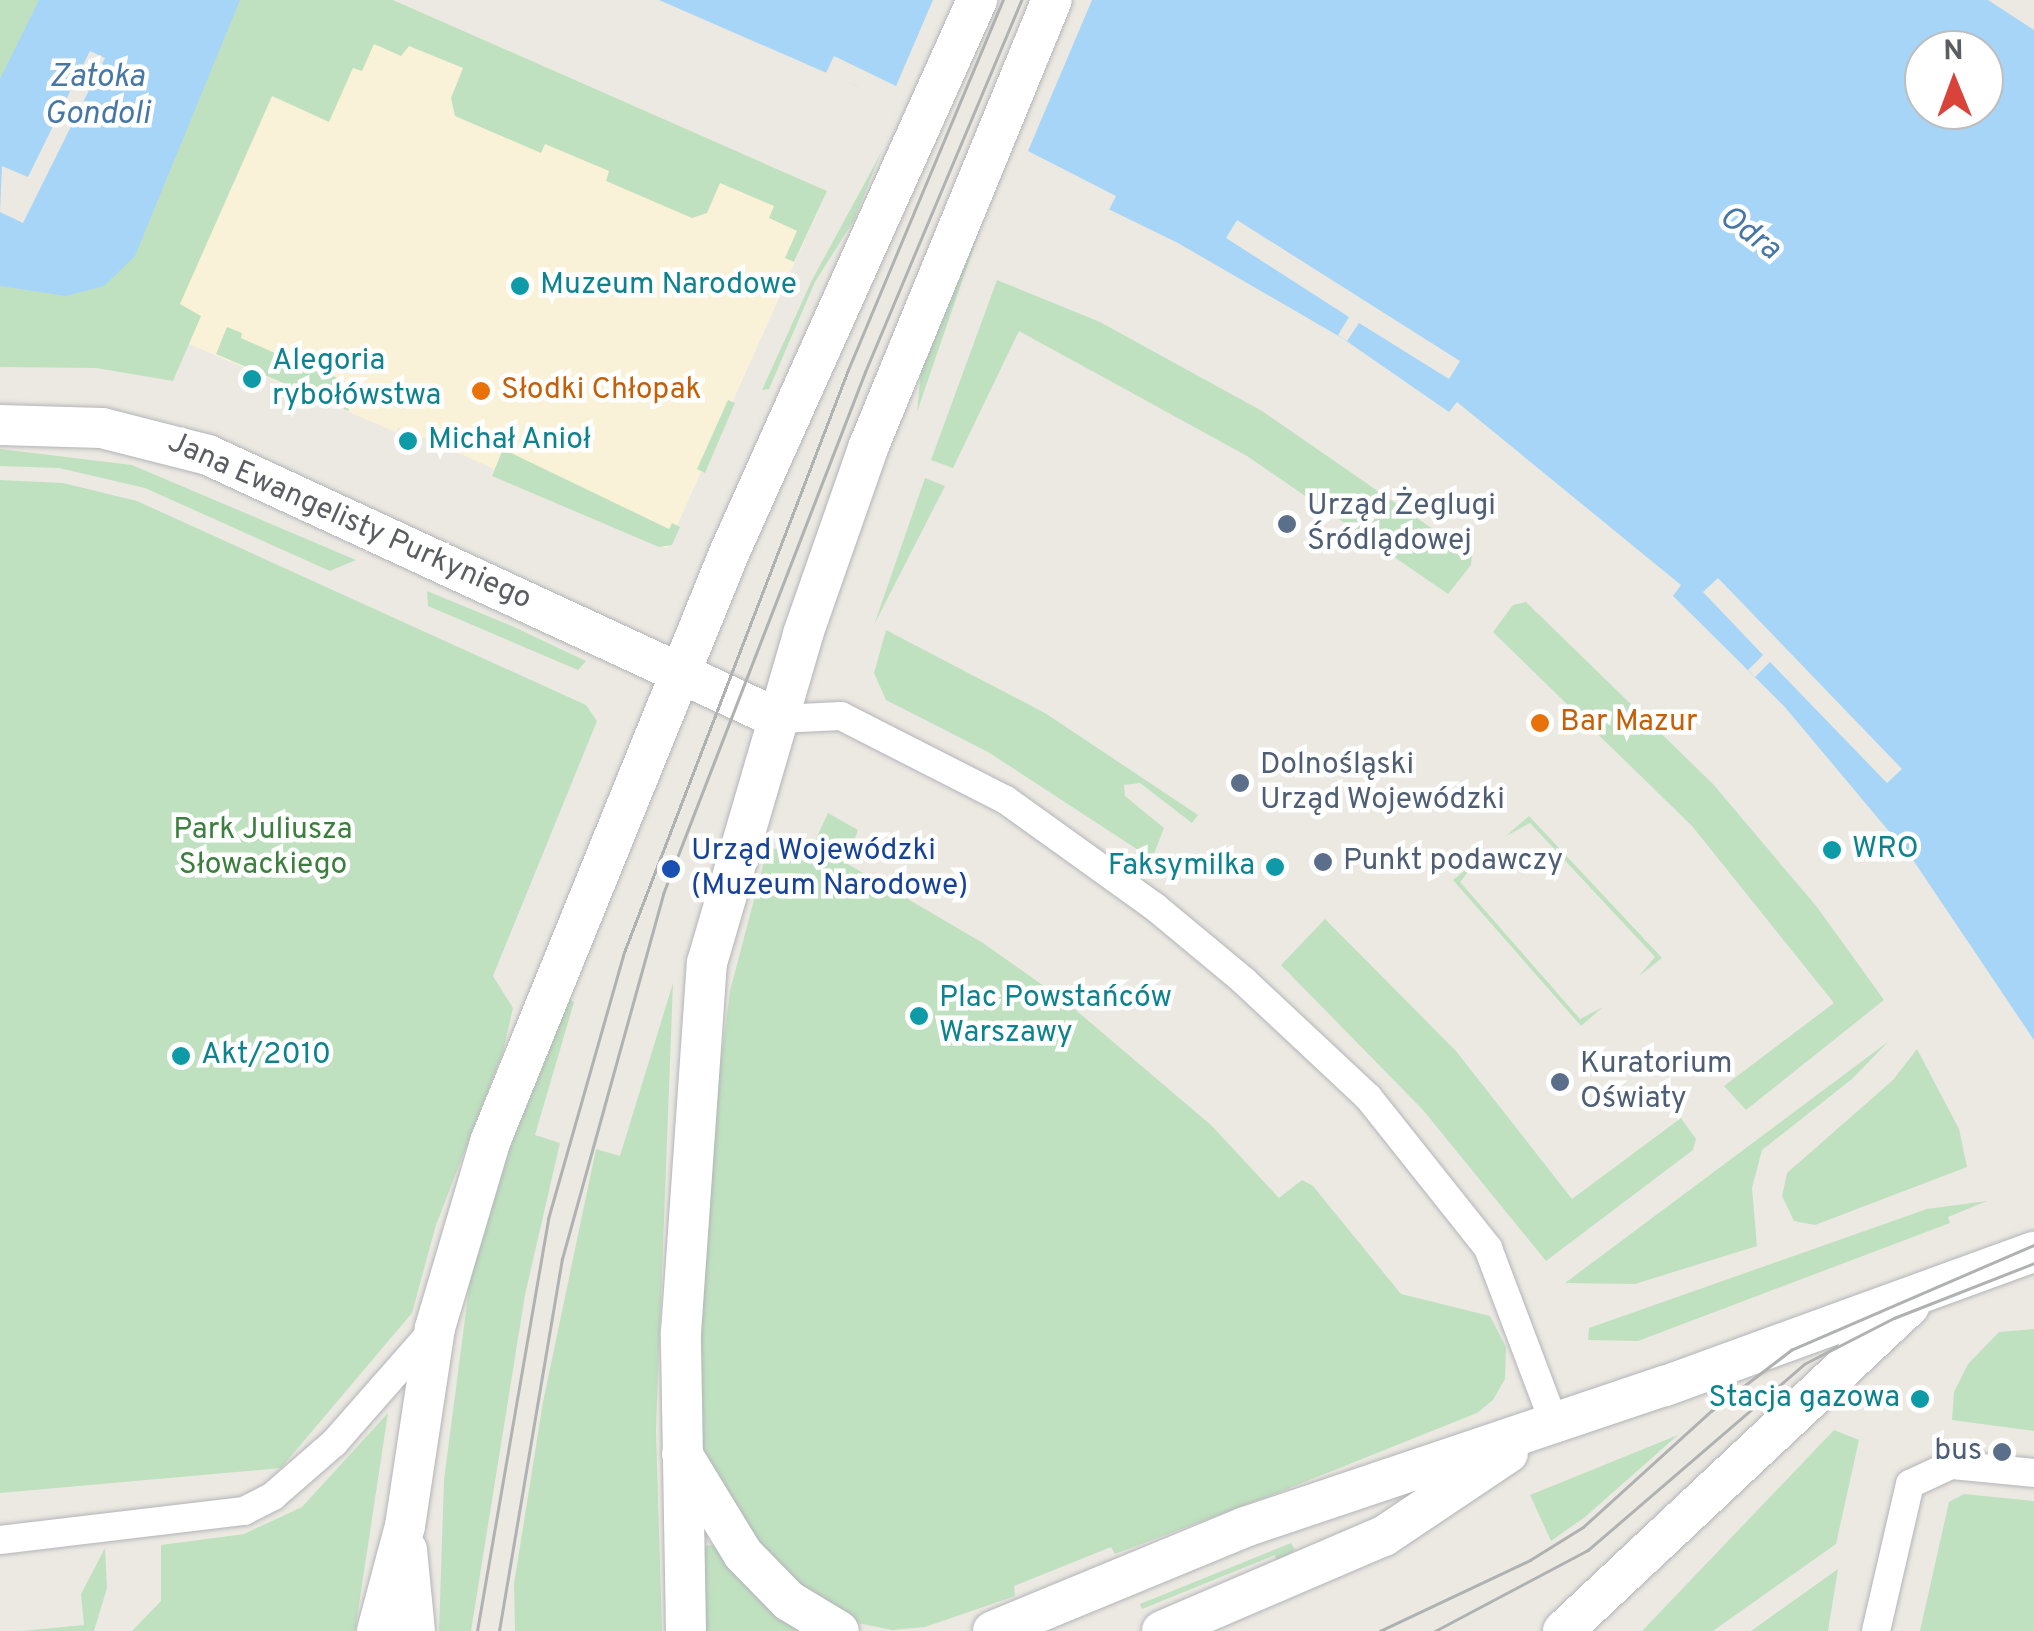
<!DOCTYPE html>
<meta charset="utf-8">
<style>
body{margin:0}
#map{position:relative;width:2034px;height:1631px;overflow:hidden;background:#ece9e2;font-family:Overpass,sans-serif}
div>[style]{position:absolute}
[style*='--x']{left:calc(var(--x)*1px);top:calc(var(--y)*1px);width:calc(var(--w)*1px);rotate:calc(var(--a)*1deg)}
.commercial>*{inset:0;background:#faf2d8}
.green>*{inset:0;background:#c0e1c0}
.water>*{inset:0;background:#a6d5f7}
.pier>*{inset:0;background:#ece9e2}
.roads{filter:drop-shadow(0 0 2px #b2b4b8) drop-shadow(0 0 2px #b2b4b8)}
.street>*{height:28px;margin:-14px;padding:0 14px;transform-origin:14px;border-radius:14px;background:#fff}
.secondary>*{height:40px;margin:-20px;padding:0 20px;transform-origin:20px;border-radius:20px;background:#fff}
.tram>*{height:2.5px;margin:-1.25px;padding:0 1.25px;transform-origin:1.25px;border-radius:1.25px;background:#b0b1b1}
.dots>*{width:28px;height:28px;translate:-50% -50%;box-sizing:border-box;border:5px solid #fff;border-radius:50%}
span{translate:-50% -50%;white-space:nowrap;text-align:center;line-height:1.15;-webkit-text-stroke:9px #fff;paint-order:stroke}
.culture-label{font-size:30px;color:#0d838f}
.left{translate:0 -50%;text-align:left}
.right{translate:-100% -50%;text-align:right}
.food-label{font-size:30px;color:#c56008}
.service-label{font-size:30px;color:#4e5e75}
.street-label{font-size:30px;color:#5a5d61}
.park-label{font-size:30px;color:#3b7f3d}
.transit-label{font-size:30px;color:#164399}
.water-label{font-size:32px;color:#4677a6;font-style:italic}
.north{position:absolute;left:1904px;top:30px;width:100px;height:100px;box-sizing:border-box;background:#fff;border:2px solid #bdbec0;border-radius:50%;rotate:359deg;font-size:28px;font-weight:700;line-height:40px;text-align:center;color:#5a5d61}
.north::after{content:'';display:block;margin:auto;width:35px;height:45px;background:#d9433a;clip-path:polygon(50% 0,100% 100%,50% 72%,0 100%)}
</style>
<div id="map">
<div class="commercial">
<i style="clip-path:polygon(393px 0,827px 191px,667px 548px,492px 476px,494px 469px,428px 439px,398px 427px,396px 432px,189px 344px,201px 316px,179px 305px,273px 95px,287px 103px)"></i>
</div>
<div class="green">
<i style="clip-path:polygon(0 0,393px 0,827px 191px,794px 262px,785px 258px,797px 231px,769px 218px,774px 206px,720px 183px,707px 213px,692px 218px,606px 181px,609px 171px,545px 144px,541px 153px,455px 116px,451px 98px,463px 68px,409px 46px,401px 56px,374px 44px,362px 71px,353px 68px,329px 122px,272px 96px,180px 304px,201px 316px,173px 381px,96px 368px,0 367px)"></i>
<i style="clip-path:polygon(881px 153px,854px 220px,815px 282px,769px 389px,762px 390px,812px 280px)"></i>
<i style="clip-path:polygon(975px 220px,982px 223px,917px 412px,922px 362px)"></i>
<i style="clip-path:polygon(997px 280px,1100px 322px,1262px 411px,1472px 556px,1471px 565px,1448px 594px,1247px 456px,1019px 331px,953px 468px,931px 460px)"></i>
<i style="clip-path:polygon(227px 327px,242px 333px,241px 338px,293px 361px,295px 357px,404px 411px,357px 391px,348px 411px,216px 354px)"></i>
<i style="clip-path:polygon(728px 400px,735px 403px,705px 473px,697px 469px)"></i>
<i style="clip-path:polygon(0 449px,132px 465px,356px 560px,330px 571px,145px 488px,59px 468px,0 466px)"></i>
<i style="clip-path:polygon(503px 449px,669px 529px,672px 523px,680px 527px,672px 545px,659px 547px,492px 476px)"></i>
<i style="clip-path:polygon(925px 478px,945px 486px,874px 625px)"></i>
<i style="clip-path:polygon(0 480px,63px 483px,137px 501px,586px 705px,597px 721px,493px 976px,513px 1008px,503px 1052px,436px 1225px,412px 1313px,281px 1468px,0 1493px)"></i>
<i style="clip-path:polygon(427px 591px,514px 627px,586px 661px,578px 670px,428px 606px)"></i>
<i style="clip-path:polygon(1526px 602px,1713px 784px,1817px 907px,1884px 1000px,1746px 1110px,1724px 1086px,1834px 1003px,1692px 826px,1493px 632px,1513px 605px)"></i>
<i style="clip-path:polygon(886px 630px,1045px 713px,1198px 815px,1192px 823px,1140px 783px,1124px 785px,1125px 796px,1164px 828px,1152px 859px,988px 752px,886px 700px,874px 673px)"></i>
<i style="clip-path:polygon(828px 813px,858px 830px,846px 863px,983px 943px,1065px 1001px,1211px 1125px,1279px 1198px,1302px 1180px,1313px 1186px,1401px 1294px,1490px 1316px,1506px 1347px,1505px 1379px,1493px 1400px,1477px 1413px,1272px 1495px,1115px 1554px,1111px 1547px,1014px 1586px,1015px 1596px,925px 1627px,892px 1630px,858px 1623px,817px 1602px,767px 1561px,702px 1454px,698px 1357px,717px 1089px,730px 991px,767px 850px,814px 843px)"></i>
<i style="clip-path:polygon(1529px 816px,1662px 958px,1639px 976px,1655px 957px,1530px 823px,1506px 836px)"></i>
<i style="clip-path:polygon(1477px 861px,1460px 882px,1580px 1019px,1603px 1007px,1581px 1026px,1453px 880px)"></i>
<i style="clip-path:polygon(1325px 919px,1456px 1051px,1572px 1199px,1681px 1118px,1696px 1139px,1693px 1150px,1546px 1261px,1423px 1110px,1281px 965px)"></i>
<i style="clip-path:polygon(673px 983px,656px 1430px,662px 1631px,515px 1631px,514px 1584px,543px 1402px,596px 1149px,620px 1156px)"></i>
<i style="clip-path:polygon(568px 999px,574px 1002px,535px 1135px,560px 1143px,525px 1295px,471px 1631px,439px 1631px,444px 1480px,470px 1280px,510px 1148px)"></i>
<i style="clip-path:polygon(1889px 1041px,1852px 1079px,1762px 1150px,1752px 1188px,1757px 1246px,1635px 1284px,1565px 1283px)"></i>
<i style="clip-path:polygon(1917px 1049px,1959px 1129px,1967px 1167px,1815px 1225px,1794px 1221px,1782px 1196px,1787px 1173px,1893px 1080px)"></i>
<i style="clip-path:polygon(1987px 1201px,1948px 1217px,1950px 1223px,1638px 1341px,1588px 1340px,1589px 1328px,1927px 1209px)"></i>
<i style="clip-path:polygon(2034px 1329px,2034px 1431px,1952px 1420px,1954px 1392px,1968px 1364px,1999px 1332px)"></i>
<i style="clip-path:polygon(388px 1413px,355px 1631px,132px 1631px,161px 1601px,161px 1545px,244px 1534px,302px 1507px)"></i>
<i style="clip-path:polygon(1834px 1430px,1859px 1440px,1836px 1544px,1713px 1631px,1642px 1631px)"></i>
<i style="clip-path:polygon(1678px 1435px,1585px 1517px,1551px 1541px,1530px 1495px)"></i>
<i style="clip-path:polygon(1964px 1494px,2034px 1501px,2034px 1631px,1920px 1631px,1949px 1502px)"></i>
<i style="clip-path:polygon(1291px 1543px,1295px 1550px,1277px 1561px,1275px 1555px,1142px 1609px,1140px 1604px)"></i>
<i style="clip-path:polygon(711px 1545px,715px 1546px,811px 1631px,705px 1631px,704px 1546px)"></i>
<i style="clip-path:polygon(105px 1548px,107px 1588px,94px 1631px,21px 1631px,84px 1625px,81px 1594px)"></i>
<i style="clip-path:polygon(1838px 1569px,1828px 1631px,1751px 1631px)"></i>
</div>
<div class="water">
<i style="clip-path:polygon(39px 0,240px 0,135px 256px,104px 286px,66px 296px,0 286px,0 79px)"></i>
<i style="clip-path:polygon(evenodd,659px 0,1988px 0,2034px 30px,2034px 1040px,1913px 860px,1784px 706px,1673px 596px,1681px 585px,1457px 402px,1449px 412px,1342px 338px,1178px 243px,852px 84px,659px 0,1924px 50px,1984px 50px,1984px 110px,1924px 110px,1924px 50px)"></i>
</div>
<div class="pier">
<i style="clip-path:polygon(933px 0,1092px 0,1028px 151px,1116px 196px,1107px 214px,852px 84px,823px 79px,834px 56px,896px 86px)"></i>
<i style="clip-path:polygon(90px 51px,105px 58px,23px 223px,0 212px,2px 166px,28px 177px)"></i>
<i style="clip-path:polygon(1237px 220px,1460px 361px,1449px 379px,1359px 323px,1347px 341px,1338px 335px,1349px 317px,1226px 238px)"></i>
<i style="clip-path:polygon(1718px 578px,1902px 769px,1887px 783px,1770px 662px,1755px 677px,1748px 670px,1763px 655px,1703px 592px)"></i>
</div>
<div class="roads">
<div class="street">
<i style="--x:779;--y:719;--w:62;--a:-2.8"></i>
<i style="--x:841;--y:716;--w:185;--a:27"></i>
<i style="--x:1006;--y:800;--w:183;--a:35.7"></i>
<i style="--x:1155;--y:907;--w:116;--a:39.7"></i>
<i style="--x:1244;--y:981;--w:170;--a:43.1"></i>
<i style="--x:1368;--y:1097;--w:193;--a:51.5"></i>
<i style="--x:1488;--y:1248;--w:187;--a:69.3"></i>
<i style="--x:0;--y:1540;--w:246;--a:-6.8"></i>
<i style="--x:244;--y:1511;--w:33;--a:-27"></i>
<i style="--x:273;--y:1496;--w:81;--a:-41"></i>
<i style="--x:334;--y:1443;--w:152;--a:-48.7"></i>
<i style="--x:1876;--y:1631;--w:151;--a:-77"></i>
<i style="--x:1910;--y:1484;--w:45;--a:-24.9"></i>
<i style="--x:1951;--y:1465;--w:83;--a:5.5"></i>
</div>
<div class="secondary">
<i style="--x:0;--y:425;--w:102;--a:1.7"></i>
<i style="--x:102;--y:428;--w:109;--a:14.3"></i>
<i style="--x:208;--y:455;--w:629;--a:24.81"></i>
<i style="--x:682;--y:1454;--w:117;--a:58.6"></i>
<i style="--x:743;--y:1554;--w:66;--a:45.6"></i>
<i style="--x:789;--y:1601;--w:58;--a:31"></i>
<i style="--x:407;--y:1550;--w:81;--a:84.4"></i>
<i style="--x:377;--y:1631;--w:109;--a:-75.1"></i>
<i style="--x:405;--y:1526;--w:200;--a:-81.4"></i>
<i style="--x:435;--y:1328;--w:194;--a:-73.5"></i>
<i style="--x:490;--y:1142;--w:638;--a:-67.9"></i>
<i style="--x:730;--y:551;--w:604;--a:-65.85"></i>
<i style="--x:686;--y:1631;--w:298;--a:-91"></i>
<i style="--x:681;--y:1333;--w:371;--a:-86"></i>
<i style="--x:707;--y:963;--w:343;--a:-73.7"></i>
<i style="--x:803;--y:634;--w:197;--a:-70.7"></i>
<i style="--x:868;--y:448;--w:484;--a:-67.7"></i>
<i style="--x:993;--y:1631;--w:273;--a:-22.4"></i>
<i style="--x:1245;--y:1527;--w:443;--a:-18.6"></i>
<i style="--x:1665;--y:1386;--w:393;--a:-20"></i>
<i style="--x:1162;--y:1631;--w:241;--a:-23.2"></i>
<i style="--x:1384;--y:1536;--w:149;--a:-33.8"></i>
<i style="--x:1563;--y:1631;--w:475;--a:-43.2"></i>
</div>
</div>
<div class="tram">
<i style="--x:477;--y:1631;--w:418;--a:-80.2"></i>
<i style="--x:548;--y:1219;--w:274;--a:-74.1"></i>
<i style="--x:623;--y:955;--w:627;--a:-68.96"></i>
<i style="--x:848;--y:370;--w:401;--a:-67.3"></i>
<i style="--x:499;--y:1631;--w:377;--a:-80.4"></i>
<i style="--x:562;--y:1259;--w:379;--a:-74.5"></i>
<i style="--x:663;--y:894;--w:560;--a:-68.84"></i>
<i style="--x:865;--y:372;--w:403;--a:-67.2"></i>
<i style="--x:1380;--y:1631;--w:166;--a:-25.3"></i>
<i style="--x:1530;--y:1560;--w:62;--a:-31.9"></i>
<i style="--x:1583;--y:1527;--w:173;--a:-42.2"></i>
<i style="--x:1711;--y:1411;--w:101;--a:-37.3"></i>
<i style="--x:1791;--y:1350;--w:265;--a:-23.4"></i>
<i style="--x:1435;--y:1631;--w:173;--a:-27.9"></i>
<i style="--x:1588;--y:1550;--w:285;--a:-40.7"></i>
<i style="--x:1804;--y:1364;--w:101;--a:-27.1"></i>
<i style="--x:1894;--y:1318;--w:150;--a:-21.4"></i>
</div>
<div class="dots">
<i style="left:520px;top:286px;background:#0f9aa8"></i>
<i style="left:252px;top:379px;background:#0f9aa8"></i>
<i style="left:481px;top:391px;background:#e8710a"></i>
<i style="left:408px;top:441px;background:#0f9aa8"></i>
<i style="left:1287px;top:524px;background:#5c6f8a"></i>
<i style="left:1540px;top:723px;background:#e8710a"></i>
<i style="left:1240px;top:783px;background:#5c6f8a"></i>
<i style="left:1832px;top:850px;background:#0f9aa8"></i>
<i style="left:1323px;top:862px;background:#5c6f8a"></i>
<i style="left:1275px;top:867px;background:#0f9aa8"></i>
<i style="left:671px;top:869px;background:#1a4fb4"></i>
<i style="left:919px;top:1016px;background:#0f9aa8"></i>
<i style="left:181px;top:1056px;background:#0f9aa8"></i>
<i style="left:1560px;top:1082px;background:#5c6f8a"></i>
<i style="left:1920px;top:1399px;background:#0f9aa8"></i>
<i style="left:2002px;top:1452px;background:#5c6f8a"></i>
</div>
<div class="culture-label">
<span class="left" style="left:540px;top:286px">Muzeum Narodowe</span>
<span class="left" style="left:272px;top:379px">Alegoria<br>rybołówstwa</span>
<span class="left" style="left:428px;top:441px">Michał Anioł</span>
<span class="left" style="left:1852px;top:850px">WRO</span>
<span class="right" style="left:1255px;top:867px">Faksymilka</span>
<span class="left" style="left:939px;top:1016px">Plac Powstańców<br>Warszawy</span>
<span class="left" style="left:201px;top:1056px">Akt/2010</span>
<span class="right" style="left:1900px;top:1399px">Stacja gazowa</span>
</div>
<div class="food-label">
<span class="left" style="left:501px;top:391px">Słodki Chłopak</span>
<span class="left" style="left:1560px;top:723px">Bar Mazur</span>
</div>
<div class="service-label">
<span class="left" style="left:1307px;top:524px">Urząd Żeglugi<br>Śródlądowej</span>
<span class="left" style="left:1260px;top:783px">Dolnośląski<br>Urząd Wojewódzki</span>
<span class="left" style="left:1343px;top:862px">Punkt podawczy</span>
<span class="left" style="left:1580px;top:1082px">Kuratorium<br>Oświaty</span>
<span class="right" style="left:1982px;top:1452px">bus</span>
</div>
<div class="street-label">
<span style="left:349px;top:522px;rotate:24deg">Jana Ewangelisty Purkyniego</span>
</div>
<div class="park-label">
<span style="left:263px;top:848px">Park Juliusza<br>Słowackiego</span>
</div>
<div class="transit-label">
<span class="left" style="left:691px;top:869px">Urząd Wojewódzki<br>(Muzeum Narodowe)</span>
</div>
<div class="water-label">
<span style="left:97px;top:97px">Zatoka<br>Gondoli</span>
<span style="left:1749px;top:234px;rotate:37deg">Odra</span>
</div>
<div class="north">N</div>
</div>
